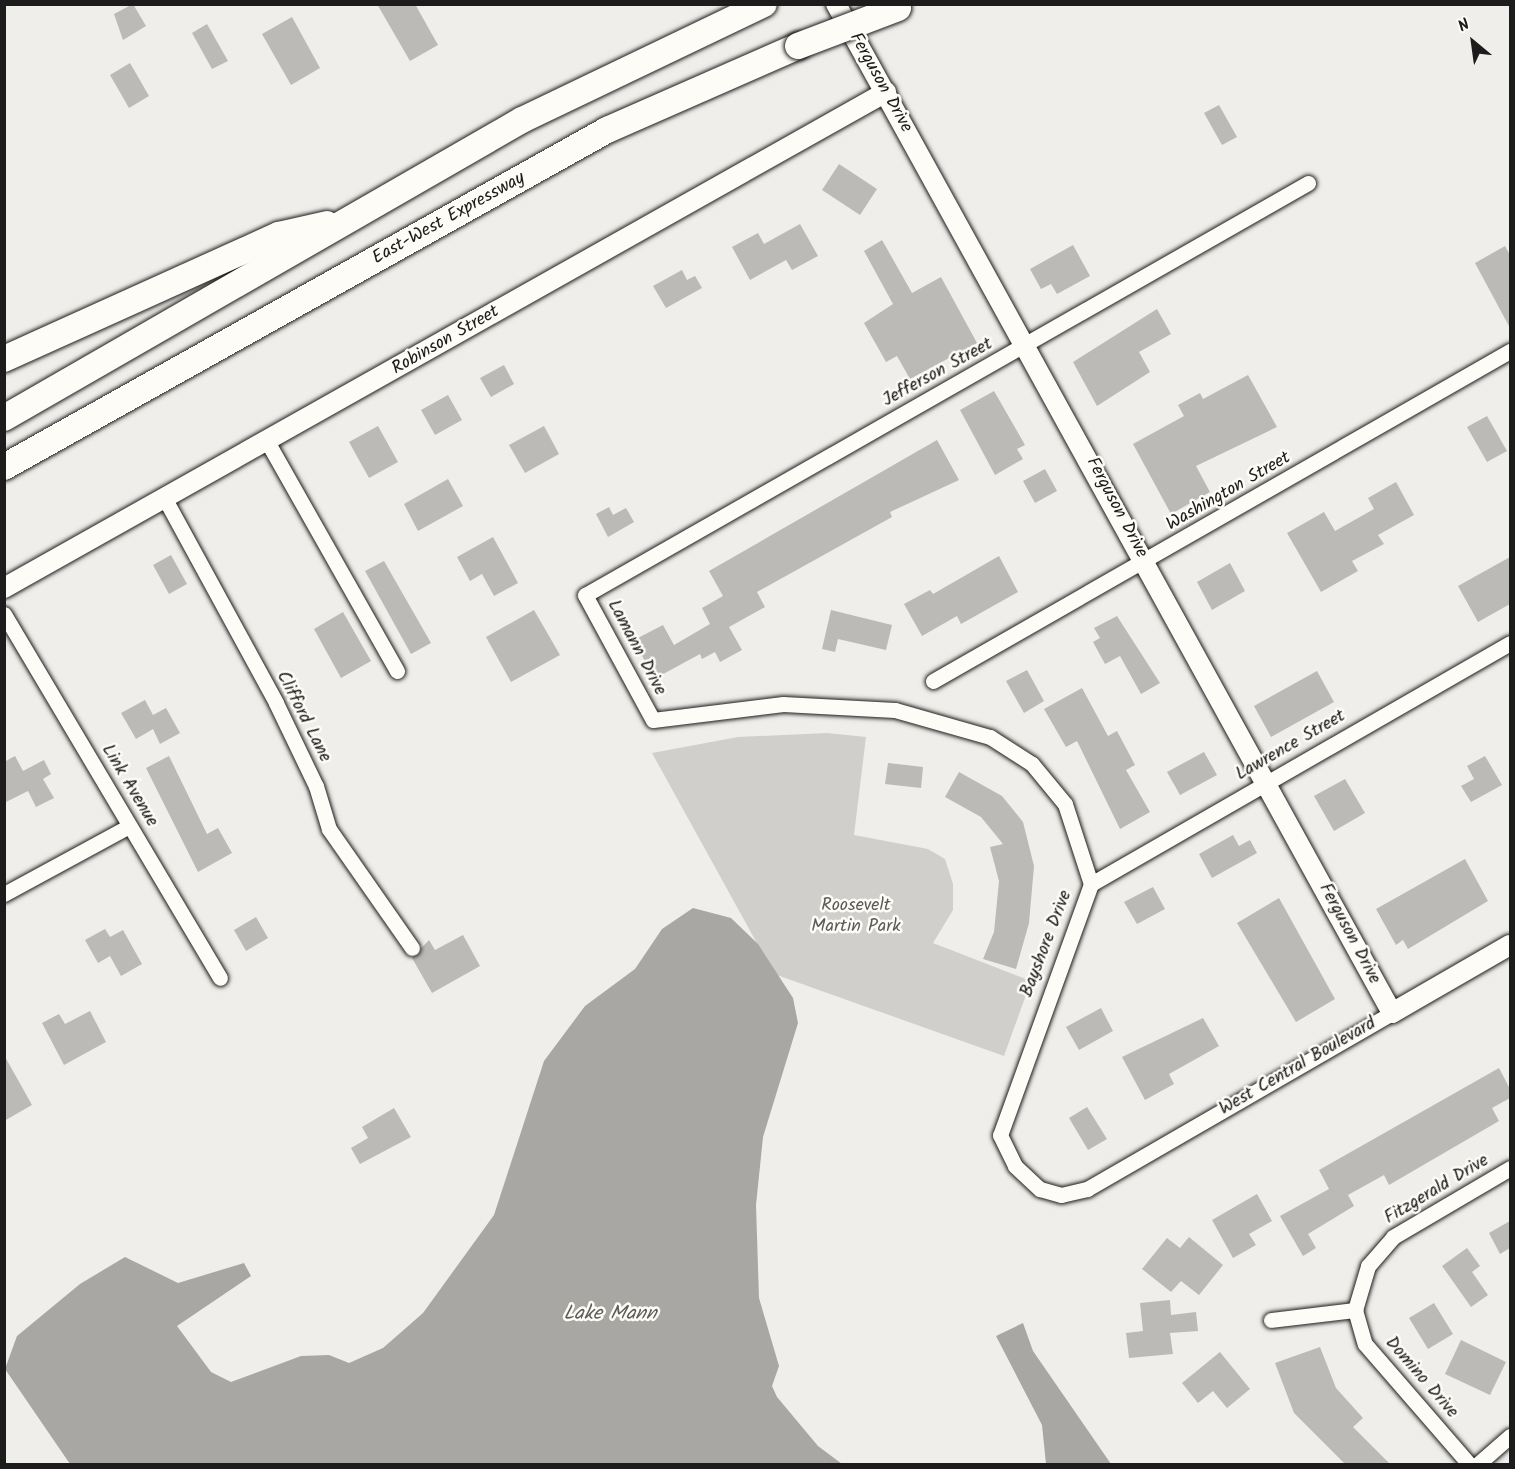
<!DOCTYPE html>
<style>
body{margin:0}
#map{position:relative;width:1515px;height:1469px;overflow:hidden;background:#f0eeea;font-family:Kalam,sans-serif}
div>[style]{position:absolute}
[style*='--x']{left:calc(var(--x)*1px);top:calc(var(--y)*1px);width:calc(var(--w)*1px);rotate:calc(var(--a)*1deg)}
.green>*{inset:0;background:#d0cfcc}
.water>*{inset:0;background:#a8a7a3}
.building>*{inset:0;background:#bbbab6}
.roads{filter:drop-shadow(0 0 2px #1c1c1c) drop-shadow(0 0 2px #1c1c1c)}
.street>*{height:15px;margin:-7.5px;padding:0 7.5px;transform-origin:7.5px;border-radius:7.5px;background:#fdfcf7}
.secondary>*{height:20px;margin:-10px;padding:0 10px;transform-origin:10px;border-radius:10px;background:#fdfcf7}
.highway>*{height:26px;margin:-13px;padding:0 13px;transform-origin:13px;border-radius:13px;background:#fdfcf7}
.bridges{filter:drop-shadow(0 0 2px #1c1c1c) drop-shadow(0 0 2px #1c1c1c)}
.highway-bridge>*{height:26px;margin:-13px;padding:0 13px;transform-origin:13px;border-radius:13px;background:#fdfcf7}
span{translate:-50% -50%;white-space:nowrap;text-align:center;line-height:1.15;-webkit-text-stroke:5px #fdfcf7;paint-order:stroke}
.street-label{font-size:18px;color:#1c1c1c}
.park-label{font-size:18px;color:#5b5b5a}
.water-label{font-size:20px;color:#5b5b59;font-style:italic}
.frame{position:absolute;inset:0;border:6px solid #1c1c1c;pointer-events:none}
.north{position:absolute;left:1443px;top:12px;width:60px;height:60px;-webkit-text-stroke:4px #fdfcf7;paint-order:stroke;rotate:331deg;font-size:16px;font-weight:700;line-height:24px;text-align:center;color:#1c1c1c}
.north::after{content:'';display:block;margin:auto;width:21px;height:27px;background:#1c1c1c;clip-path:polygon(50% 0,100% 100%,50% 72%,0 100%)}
</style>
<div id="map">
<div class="green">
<i style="clip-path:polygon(827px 733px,866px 737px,854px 835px,928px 849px,945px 859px,953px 884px,953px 910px,933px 943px,1031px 981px,1004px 1056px,774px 974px,652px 753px,738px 737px)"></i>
</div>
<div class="water">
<i style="clip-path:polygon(693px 908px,731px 918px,758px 944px,793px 998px,798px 1023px,763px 1137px,756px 1205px,759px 1298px,779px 1366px,772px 1386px,777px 1397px,818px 1446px,842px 1464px,70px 1464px,5px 1369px,17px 1336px,80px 1284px,125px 1257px,178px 1283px,244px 1263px,251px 1276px,177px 1326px,211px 1372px,231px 1382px,301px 1356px,329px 1355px,349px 1363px,383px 1348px,423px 1313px,494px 1215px,544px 1061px,585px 1006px,635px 969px,662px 929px)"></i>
<i style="clip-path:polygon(1023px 1323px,1033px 1351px,1111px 1464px,1046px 1464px,1042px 1425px,996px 1336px)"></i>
</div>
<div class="building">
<i style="clip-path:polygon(133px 4px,146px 26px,123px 40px,114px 14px)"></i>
<i style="clip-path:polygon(377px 4px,415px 4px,438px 45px,410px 61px)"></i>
<i style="clip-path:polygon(292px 17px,320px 68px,291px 85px,262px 34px)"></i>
<i style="clip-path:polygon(207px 24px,228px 61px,212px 69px,192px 33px)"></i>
<i style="clip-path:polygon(130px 63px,149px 96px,129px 108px,110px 75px)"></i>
<i style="clip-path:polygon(1219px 105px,1237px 137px,1222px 145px,1204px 113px)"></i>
<i style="clip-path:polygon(839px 164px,877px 189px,860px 215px,822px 190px)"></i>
<i style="clip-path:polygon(800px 224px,818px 256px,792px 270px,786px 260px,750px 280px,732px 247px,758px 233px,764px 244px)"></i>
<i style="clip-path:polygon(882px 240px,912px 293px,941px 277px,977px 343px,910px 379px,897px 356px,886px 362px,864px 323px,893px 304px,864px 251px)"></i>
<i style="clip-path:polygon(1073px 245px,1090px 276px,1057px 294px,1051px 284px,1041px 289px,1030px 269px)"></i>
<i style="clip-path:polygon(1505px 246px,1510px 255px,1510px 328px,1475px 263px)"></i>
<i style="clip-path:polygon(682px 270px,687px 280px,695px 276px,702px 288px,666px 308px,653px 286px)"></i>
<i style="clip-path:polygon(1157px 309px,1171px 334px,1139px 352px,1150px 372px,1097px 406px,1073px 362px)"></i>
<i style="clip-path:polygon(504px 365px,514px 384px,491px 397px,480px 378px)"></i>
<i style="clip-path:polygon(1248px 375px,1277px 427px,1196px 466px,1210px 492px,1171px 514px,1133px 444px,1184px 416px,1178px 405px,1200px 393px,1203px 399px)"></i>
<i style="clip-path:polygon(994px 391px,1025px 445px,1017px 449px,1023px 459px,995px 475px,960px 410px)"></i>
<i style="clip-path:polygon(448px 395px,462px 420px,435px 435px,421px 410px)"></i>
<i style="clip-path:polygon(1487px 416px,1507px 451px,1487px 462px,1467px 427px)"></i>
<i style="clip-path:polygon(378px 426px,398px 462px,369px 478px,349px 442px)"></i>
<i style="clip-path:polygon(544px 426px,559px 454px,525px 473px,509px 445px)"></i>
<i style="clip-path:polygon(937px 440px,959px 480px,890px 512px,892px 517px,757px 592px,765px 607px,729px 627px,742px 650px,720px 662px,715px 652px,702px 659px,700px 654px,654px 679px,634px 640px,663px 625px,674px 645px,710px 624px,702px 608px,723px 596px,709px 571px)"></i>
<i style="clip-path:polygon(1045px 469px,1057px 491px,1035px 503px,1023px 481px)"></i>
<i style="clip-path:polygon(448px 479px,463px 506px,418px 531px,404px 504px)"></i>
<i style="clip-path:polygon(1396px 482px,1414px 515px,1378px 535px,1384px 544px,1352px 561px,1358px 571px,1321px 592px,1287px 533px,1324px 512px,1335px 531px,1374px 509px,1368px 498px)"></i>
<i style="clip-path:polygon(609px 507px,613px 515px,626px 508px,634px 522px,608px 537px,596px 514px)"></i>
<i style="clip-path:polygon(493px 537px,518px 583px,494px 596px,482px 574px,470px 581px,457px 557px)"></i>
<i style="clip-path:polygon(171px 555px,187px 584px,169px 594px,153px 565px)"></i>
<i style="clip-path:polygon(999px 556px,1018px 592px,961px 624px,957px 616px,922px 636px,904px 604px,930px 590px,933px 594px)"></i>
<i style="clip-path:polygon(1510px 557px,1510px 604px,1478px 622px,1458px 586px)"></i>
<i style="clip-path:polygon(384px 561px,431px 643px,411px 654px,365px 571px)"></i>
<i style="clip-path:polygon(1230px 563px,1245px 591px,1212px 610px,1197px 582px)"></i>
<i style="clip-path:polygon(534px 610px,560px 655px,511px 682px,486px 637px)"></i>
<i style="clip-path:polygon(831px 610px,892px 625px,886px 650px,838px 639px,835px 652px,822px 649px)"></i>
<i style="clip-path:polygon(343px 612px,371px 661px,341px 678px,314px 629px)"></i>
<i style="clip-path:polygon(1117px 616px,1160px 683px,1141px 694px,1120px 656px,1105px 664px,1093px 642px,1100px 638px,1094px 628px)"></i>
<i style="clip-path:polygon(1027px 670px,1044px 701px,1024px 713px,1006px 681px)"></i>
<i style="clip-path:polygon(1317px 671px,1334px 702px,1271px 737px,1254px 706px)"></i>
<i style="clip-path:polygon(1082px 688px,1108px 736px,1117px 731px,1135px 765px,1126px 770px,1150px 812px,1120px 829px,1077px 741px,1066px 747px,1044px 709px)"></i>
<i style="clip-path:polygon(145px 700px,153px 715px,166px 708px,180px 733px,160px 744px,153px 729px,136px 739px,121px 713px)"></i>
<i style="clip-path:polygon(1204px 752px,1217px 775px,1180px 795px,1167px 772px)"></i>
<i style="clip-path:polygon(15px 756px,23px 771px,44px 760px,51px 774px,43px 779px,54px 798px,36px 807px,28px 791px,4px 803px,4px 762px)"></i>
<i style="clip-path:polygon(169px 756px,207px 834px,218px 828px,232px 853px,198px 872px,146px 768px)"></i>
<i style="clip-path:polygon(1485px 756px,1502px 785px,1471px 802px,1461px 786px,1474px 779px,1467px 766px)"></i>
<i style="clip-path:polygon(888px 763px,923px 767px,921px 788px,885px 784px)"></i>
<i style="clip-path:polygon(959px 772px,1002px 796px,1023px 822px,1034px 866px,1029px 923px,1016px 969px,983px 959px,994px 932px,999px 881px,990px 847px,1003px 844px,981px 817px,945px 797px)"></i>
<i style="clip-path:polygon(1345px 779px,1365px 813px,1334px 831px,1314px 796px)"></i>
<i style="clip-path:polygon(1233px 835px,1239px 846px,1250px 840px,1257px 853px,1212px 878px,1199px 854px)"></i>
<i style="clip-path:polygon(1465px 859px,1488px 901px,1408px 949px,1403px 940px,1396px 945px,1376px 909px)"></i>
<i style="clip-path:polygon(1153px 887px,1165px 909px,1137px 924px,1124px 902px)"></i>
<i style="clip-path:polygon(1279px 898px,1335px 999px,1296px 1022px,1237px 923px)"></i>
<i style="clip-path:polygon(256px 917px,268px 938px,246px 951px,234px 930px)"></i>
<i style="clip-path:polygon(105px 929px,110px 937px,123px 930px,142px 964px,121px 976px,110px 956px,98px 963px,85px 940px)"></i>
<i style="clip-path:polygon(463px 935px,480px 966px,432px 993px,412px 958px,429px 940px,435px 950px)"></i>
<i style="clip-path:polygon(1101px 1008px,1113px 1031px,1079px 1050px,1066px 1027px)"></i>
<i style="clip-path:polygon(90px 1011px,106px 1042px,64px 1065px,42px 1023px,59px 1014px,65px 1024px)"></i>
<i style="clip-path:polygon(1203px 1018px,1219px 1046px,1169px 1074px,1174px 1084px,1145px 1100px,1122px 1057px)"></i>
<i style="clip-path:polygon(4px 1055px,32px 1105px,4px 1121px)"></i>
<i style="clip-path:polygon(1499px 1068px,1510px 1089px,1510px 1098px,1492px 1108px,1499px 1121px,1389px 1185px,1384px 1175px,1348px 1195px,1354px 1206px,1308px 1234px,1316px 1248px,1303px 1256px,1280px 1216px,1329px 1189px,1319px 1170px)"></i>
<i style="clip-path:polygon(1087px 1107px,1107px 1139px,1088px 1150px,1069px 1118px)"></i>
<i style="clip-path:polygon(394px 1108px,411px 1137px,360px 1164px,351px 1148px,368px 1138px,362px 1127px)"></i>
<i style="clip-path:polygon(1257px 1194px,1272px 1221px,1249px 1234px,1256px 1245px,1233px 1258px,1212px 1220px)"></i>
<i style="clip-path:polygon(1510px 1221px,1510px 1248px,1500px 1254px,1489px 1233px)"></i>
<i style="clip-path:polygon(1189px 1237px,1223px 1265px,1199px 1295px,1181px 1281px,1171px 1292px,1142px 1269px,1167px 1238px,1180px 1248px)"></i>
<i style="clip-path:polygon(1467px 1248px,1480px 1266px,1472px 1272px,1488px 1295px,1471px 1307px,1442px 1266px)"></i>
<i style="clip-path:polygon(1170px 1300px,1171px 1315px,1196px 1312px,1198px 1331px,1170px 1333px,1173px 1354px,1129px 1358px,1126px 1333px,1143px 1331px,1140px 1303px)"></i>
<i style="clip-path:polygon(1434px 1303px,1453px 1334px,1428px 1349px,1409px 1318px)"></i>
<i style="clip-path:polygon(1461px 1340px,1506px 1362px,1490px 1395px,1445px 1374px)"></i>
<i style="clip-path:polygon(1320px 1347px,1336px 1388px,1363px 1418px,1353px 1427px,1390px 1464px,1345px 1464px,1294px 1413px,1275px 1363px)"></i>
<i style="clip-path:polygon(1220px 1352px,1250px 1389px,1227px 1408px,1213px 1391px,1198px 1403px,1182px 1383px)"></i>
</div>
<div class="roads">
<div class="street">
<i style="--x:1308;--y:183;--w:832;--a:150.32"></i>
<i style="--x:585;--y:595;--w:142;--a:61.5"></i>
<i style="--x:653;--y:720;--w:131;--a:-7"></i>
<i style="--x:783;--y:704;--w:112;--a:3.1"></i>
<i style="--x:895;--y:710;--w:99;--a:15.9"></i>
<i style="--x:990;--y:737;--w:50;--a:32.7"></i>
<i style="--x:1032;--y:764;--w:52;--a:50.5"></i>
<i style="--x:1065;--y:804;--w:84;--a:72"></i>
<i style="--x:1091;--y:884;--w:267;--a:109.9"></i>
<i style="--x:1000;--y:1135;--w:34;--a:64"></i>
<i style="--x:1015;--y:1166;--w:34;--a:43"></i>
<i style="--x:1040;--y:1189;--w:22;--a:16"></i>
<i style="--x:1061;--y:1195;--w:27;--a:-13"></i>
<i style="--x:1087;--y:1189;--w:352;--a:-30"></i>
<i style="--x:268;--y:443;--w:262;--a:60.5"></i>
<i style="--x:165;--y:499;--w:232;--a:61.4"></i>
<i style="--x:276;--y:703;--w:92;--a:64.3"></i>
<i style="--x:316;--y:786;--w:45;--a:73.2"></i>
<i style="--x:329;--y:829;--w:145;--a:55.1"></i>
<i style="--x:4;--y:614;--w:423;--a:59.3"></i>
<i style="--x:933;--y:681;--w:665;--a:-29.77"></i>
<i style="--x:1091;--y:884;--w:483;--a:-29.9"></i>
<i style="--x:4;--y:894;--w:142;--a:-28.5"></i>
<i style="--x:1355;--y:1310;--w:46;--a:-73.5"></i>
<i style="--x:1368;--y:1266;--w:38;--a:-49"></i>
<i style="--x:1393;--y:1237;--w:136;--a:-30.5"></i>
<i style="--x:1355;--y:1310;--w:35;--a:74"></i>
<i style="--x:1365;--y:1344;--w:159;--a:49.1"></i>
<i style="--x:1271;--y:1320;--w:85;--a:-6.8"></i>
<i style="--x:1478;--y:1464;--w:43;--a:-41.2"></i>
</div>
<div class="secondary">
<i style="--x:836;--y:4;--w:1152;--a:61.14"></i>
<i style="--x:1392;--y:1013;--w:136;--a:-30"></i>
<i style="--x:4;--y:588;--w:1012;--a:-29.35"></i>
</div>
<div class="highway">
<i style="--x:4;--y:359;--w:302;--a:-24.3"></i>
<i style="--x:279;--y:235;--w:49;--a:-12.9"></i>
<i style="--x:4;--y:418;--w:598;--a:-29.91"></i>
<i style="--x:522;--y:120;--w:268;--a:-25.6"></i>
<i style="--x:4;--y:467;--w:691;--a:-29.2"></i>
<i style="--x:607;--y:130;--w:209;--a:-23.7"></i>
</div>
</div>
<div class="bridges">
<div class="highway-bridge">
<i style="--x:798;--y:46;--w:107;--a:-20.8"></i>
</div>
</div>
<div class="street-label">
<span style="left:880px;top:83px;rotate:61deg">Ferguson Drive</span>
<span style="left:449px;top:219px;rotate:-29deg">East-West Expressway</span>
<span style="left:446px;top:341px;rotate:-30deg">Robinson Street</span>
<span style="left:938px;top:373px;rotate:-29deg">Jefferson Street</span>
<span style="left:1229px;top:492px;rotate:-30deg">Washington Street</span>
<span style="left:1116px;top:508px;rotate:62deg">Ferguson Drive</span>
<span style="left:636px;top:648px;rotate:62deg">Lamann Drive</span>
<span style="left:303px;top:717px;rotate:63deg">Clifford Lane</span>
<span style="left:1291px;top:746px;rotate:-30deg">Lawrence Street</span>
<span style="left:129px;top:786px;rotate:59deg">Link Avenue</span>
<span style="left:1349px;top:934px;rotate:62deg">Ferguson Drive</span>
<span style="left:1047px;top:944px;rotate:-69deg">Bayshore Drive</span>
<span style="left:1298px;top:1067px;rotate:-30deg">West Central Boulevard</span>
<span style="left:1437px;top:1190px;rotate:-31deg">Fitzgerald Drive</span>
<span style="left:1421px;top:1378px;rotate:49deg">Domino Drive</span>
</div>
<div class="park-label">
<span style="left:856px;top:917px">Roosevelt<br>Martin Park</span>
</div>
<div class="water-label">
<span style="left:610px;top:1314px">Lake Mann</span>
</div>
<div class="frame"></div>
<div class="north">N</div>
</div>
